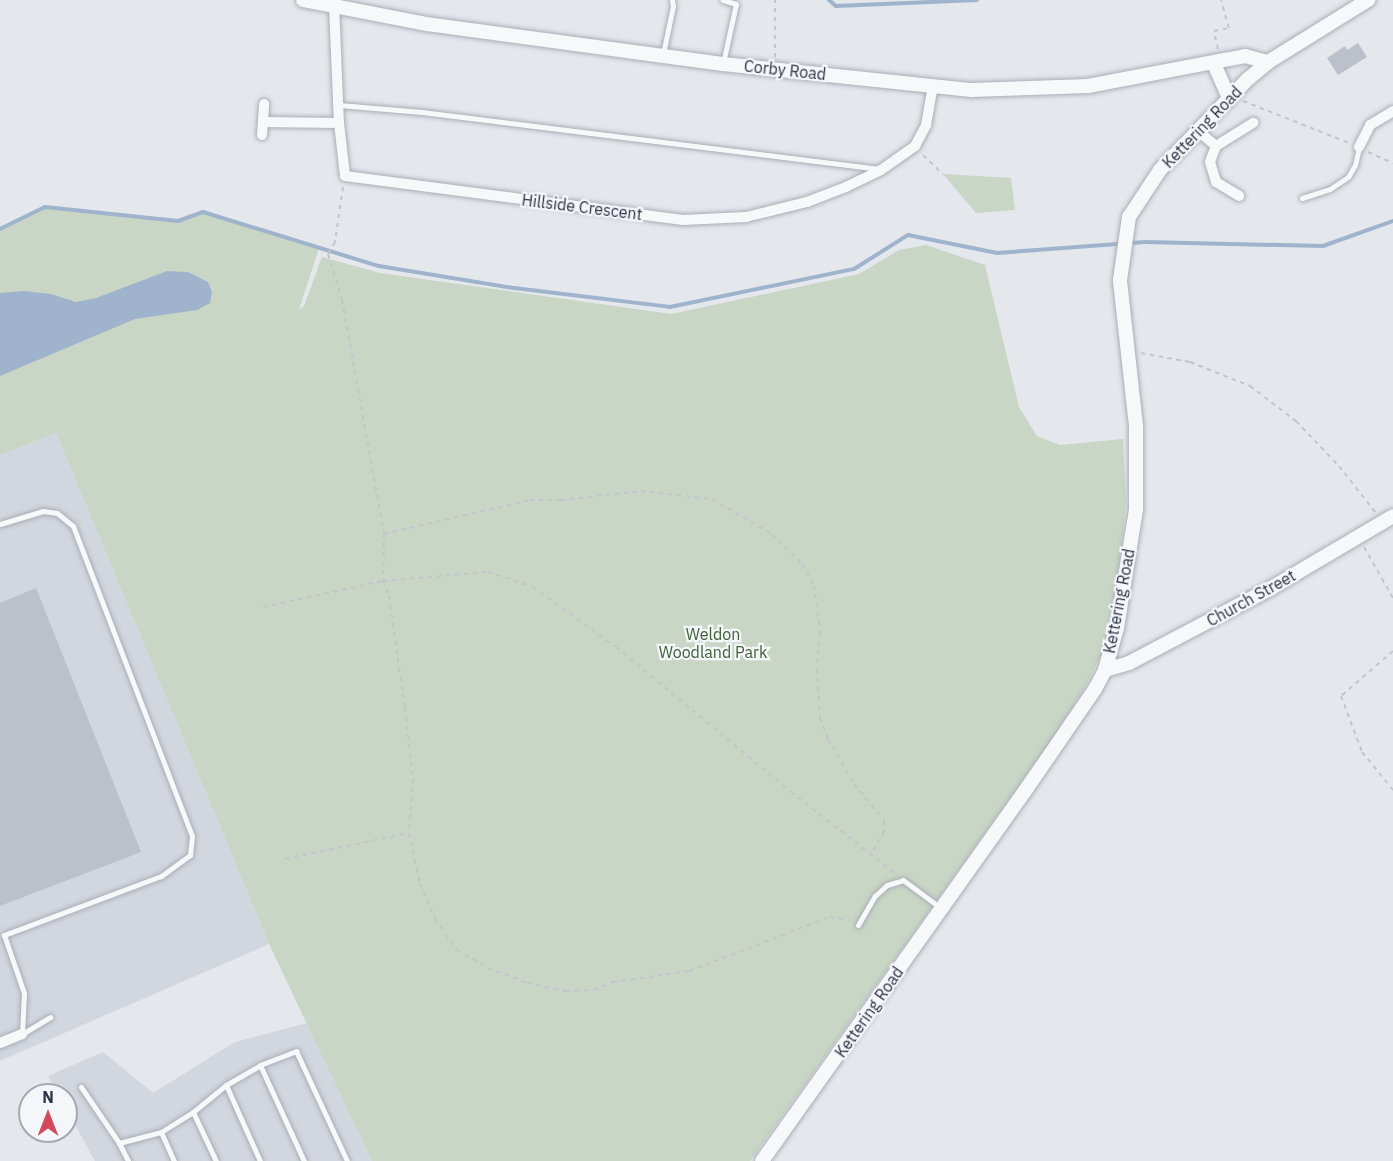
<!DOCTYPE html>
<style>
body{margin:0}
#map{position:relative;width:1393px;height:1161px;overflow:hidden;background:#e4e7ec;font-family:"IBM Plex Sans",sans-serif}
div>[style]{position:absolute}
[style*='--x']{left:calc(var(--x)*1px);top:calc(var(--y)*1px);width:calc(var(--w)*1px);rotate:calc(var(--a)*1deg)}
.built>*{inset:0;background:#d2d6de}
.green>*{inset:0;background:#c9d6c5}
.water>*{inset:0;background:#9fb4cc}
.stream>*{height:4px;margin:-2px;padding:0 2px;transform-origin:2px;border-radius:2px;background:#9fb4cc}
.building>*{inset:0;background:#bbc0ca}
.path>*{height:2px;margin-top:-1px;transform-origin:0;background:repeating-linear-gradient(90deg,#c2c5cb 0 4.5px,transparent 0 9px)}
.roads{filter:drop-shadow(0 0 2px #a9aeb7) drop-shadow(0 0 2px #a9aeb7)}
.service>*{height:5px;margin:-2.5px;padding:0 2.5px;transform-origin:2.5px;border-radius:2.5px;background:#f7f8fa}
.minor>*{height:10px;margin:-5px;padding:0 5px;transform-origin:5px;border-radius:5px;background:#f7f8fa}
.tertiary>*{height:14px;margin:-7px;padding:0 7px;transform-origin:7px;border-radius:7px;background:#f7f8fa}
span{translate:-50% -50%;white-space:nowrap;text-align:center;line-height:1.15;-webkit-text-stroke:4.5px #f4f6f9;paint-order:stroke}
.street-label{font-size:16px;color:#2b3445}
.park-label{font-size:16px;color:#3f6138}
.north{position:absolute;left:18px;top:1083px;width:60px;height:60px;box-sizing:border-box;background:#f4f6f9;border:2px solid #a4a8b1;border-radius:50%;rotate:0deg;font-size:16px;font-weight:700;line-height:24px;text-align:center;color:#2b3445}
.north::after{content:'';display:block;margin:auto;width:21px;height:27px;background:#d1495b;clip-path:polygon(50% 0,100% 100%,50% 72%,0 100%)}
</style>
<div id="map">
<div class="built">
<i style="clip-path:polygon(56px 433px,269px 944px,0 1061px,0 455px)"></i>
<i style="clip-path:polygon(307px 1023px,372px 1161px,95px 1161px,66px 1108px,66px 1095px,59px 1095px,48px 1076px,103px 1052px,153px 1093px,235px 1042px)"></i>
</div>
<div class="green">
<i style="clip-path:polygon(943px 174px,1011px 178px,1015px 210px,976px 213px)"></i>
<i style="clip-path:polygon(45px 207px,178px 221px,203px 212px,319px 248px,299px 310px,304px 306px,322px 257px,380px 273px,671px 314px,859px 274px,899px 250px,926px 245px,985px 265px,1019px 407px,1037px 436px,1060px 445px,1123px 439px,1126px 504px,1119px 567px,1104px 648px,1086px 686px,1051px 741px,750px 1161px,372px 1161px,269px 944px,56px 433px,0 455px,0 229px)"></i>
</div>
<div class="water">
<i style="clip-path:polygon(167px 271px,188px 272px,208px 282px,212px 292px,210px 303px,197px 310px,135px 319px,0 376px,0 293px,23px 291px,51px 294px,76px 302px,96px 298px)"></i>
</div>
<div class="stream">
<i style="--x:829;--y:0;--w:9;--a:41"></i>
<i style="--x:836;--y:6;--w:141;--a:-2.4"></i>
<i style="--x:0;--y:229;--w:50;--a:-26.1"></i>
<i style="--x:45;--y:207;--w:134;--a:6"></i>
<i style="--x:178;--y:221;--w:27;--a:-20"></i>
<i style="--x:203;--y:212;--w:184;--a:17.1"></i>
<i style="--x:379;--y:266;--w:137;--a:9.3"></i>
<i style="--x:514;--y:288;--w:157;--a:6.9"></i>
<i style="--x:670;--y:307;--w:188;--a:-11.7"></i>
<i style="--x:854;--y:269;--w:64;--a:-32.2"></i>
<i style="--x:908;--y:235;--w:91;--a:11.4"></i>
<i style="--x:997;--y:253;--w:148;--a:-4.3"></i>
<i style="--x:1145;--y:242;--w:178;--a:1.3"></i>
<i style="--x:1323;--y:246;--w:74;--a:-19.7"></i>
</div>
<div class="building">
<i style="clip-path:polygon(1358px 43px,1367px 57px,1338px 75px,1327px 58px,1345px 46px,1347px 50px)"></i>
<i style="clip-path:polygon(36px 588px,141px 852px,0 906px,0 603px)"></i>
</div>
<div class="path">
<i style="--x:1218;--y:49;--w:18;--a:-103"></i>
<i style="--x:1214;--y:31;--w:15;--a:-11"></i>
<i style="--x:1229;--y:28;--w:29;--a:-106"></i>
<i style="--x:775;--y:57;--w:57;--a:-90"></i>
<i style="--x:1243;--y:101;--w:114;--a:21.6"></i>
<i style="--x:1368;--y:152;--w:27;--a:24"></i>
<i style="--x:923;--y:155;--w:28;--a:44"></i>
<i style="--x:343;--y:187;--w:56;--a:98.3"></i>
<i style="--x:335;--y:242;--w:14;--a:120"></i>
<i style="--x:328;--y:254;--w:48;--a:73.1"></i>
<i style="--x:342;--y:300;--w:238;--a:79.8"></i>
<i style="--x:384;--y:534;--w:47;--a:91.2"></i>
<i style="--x:383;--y:581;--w:105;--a:-4.9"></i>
<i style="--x:488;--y:572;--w:47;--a:18.4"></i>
<i style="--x:533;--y:587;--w:102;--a:35.9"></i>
<i style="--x:616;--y:647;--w:227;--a:39.6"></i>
<i style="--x:791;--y:792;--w:133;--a:38"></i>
<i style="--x:1141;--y:353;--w:50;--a:10.4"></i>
<i style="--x:1190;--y:362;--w:65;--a:21.8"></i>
<i style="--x:1250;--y:386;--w:58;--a:37.3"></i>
<i style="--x:1296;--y:421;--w:62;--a:46.3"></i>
<i style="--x:1339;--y:466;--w:60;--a:51.8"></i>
<i style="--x:384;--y:534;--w:150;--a:-13.1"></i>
<i style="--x:530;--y:500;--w:31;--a:0"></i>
<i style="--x:561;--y:500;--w:81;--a:-6.4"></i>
<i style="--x:641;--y:491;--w:71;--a:6.4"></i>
<i style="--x:712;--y:499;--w:69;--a:30.3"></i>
<i style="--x:772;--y:534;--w:42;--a:45"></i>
<i style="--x:802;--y:564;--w:24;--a:60"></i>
<i style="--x:814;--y:585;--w:47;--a:82.7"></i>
<i style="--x:820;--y:632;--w:37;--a:95"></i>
<i style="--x:817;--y:669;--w:49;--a:86.5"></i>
<i style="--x:820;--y:718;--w:22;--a:69"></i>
<i style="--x:828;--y:739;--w:52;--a:60"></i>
<i style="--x:854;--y:784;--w:47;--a:50.2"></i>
<i style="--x:884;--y:820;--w:11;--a:90"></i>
<i style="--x:884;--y:831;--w:26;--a:119"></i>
<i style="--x:1364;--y:547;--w:59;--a:60.4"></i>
<i style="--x:263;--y:607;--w:123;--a:-12.2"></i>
<i style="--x:383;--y:581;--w:16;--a:68"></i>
<i style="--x:389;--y:596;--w:113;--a:81.9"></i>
<i style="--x:405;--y:708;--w:71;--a:83.6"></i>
<i style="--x:413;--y:779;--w:54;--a:94.2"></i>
<i style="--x:409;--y:833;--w:51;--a:77.6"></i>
<i style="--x:420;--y:883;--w:39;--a:67"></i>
<i style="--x:435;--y:919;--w:38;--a:55"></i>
<i style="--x:457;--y:950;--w:36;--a:30"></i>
<i style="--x:488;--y:968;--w:42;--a:21"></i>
<i style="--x:527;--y:983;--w:40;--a:12"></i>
<i style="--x:566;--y:991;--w:28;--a:-2"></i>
<i style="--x:594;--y:990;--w:21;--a:-23"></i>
<i style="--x:613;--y:982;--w:77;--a:-8.2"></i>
<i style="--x:689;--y:971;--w:151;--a:-21"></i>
<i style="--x:830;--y:917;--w:20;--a:9"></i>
<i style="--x:1393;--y:651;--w:69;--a:139.1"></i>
<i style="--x:1341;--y:696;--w:60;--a:69.4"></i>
<i style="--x:1362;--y:752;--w:49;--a:50.8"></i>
<i style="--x:285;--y:859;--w:126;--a:-11.9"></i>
</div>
<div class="roads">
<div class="service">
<i style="--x:663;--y:54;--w:49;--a:-78.2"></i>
<i style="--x:673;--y:6;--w:6;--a:-99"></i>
<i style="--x:723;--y:63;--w:60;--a:-77.6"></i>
<i style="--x:736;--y:4;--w:14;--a:-163"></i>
<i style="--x:339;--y:105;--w:83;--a:4.8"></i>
<i style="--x:422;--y:112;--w:459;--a:7.1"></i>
<i style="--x:1302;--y:198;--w:29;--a:-18"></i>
<i style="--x:1330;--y:189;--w:22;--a:-34"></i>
<i style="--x:1348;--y:177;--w:14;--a:-60"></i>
<i style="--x:1355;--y:165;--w:18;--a:-77"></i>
<i style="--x:0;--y:524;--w:45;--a:-16.8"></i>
<i style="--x:43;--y:511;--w:14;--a:8"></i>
<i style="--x:57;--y:513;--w:21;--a:39"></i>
<i style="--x:73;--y:526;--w:332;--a:69"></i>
<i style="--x:192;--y:836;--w:19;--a:96"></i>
<i style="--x:190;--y:855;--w:36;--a:144"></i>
<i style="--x:161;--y:876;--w:168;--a:159.4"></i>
<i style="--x:4;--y:935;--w:61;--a:71"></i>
<i style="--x:24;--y:993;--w:41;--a:92.8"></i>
<i style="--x:858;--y:925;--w:34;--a:-60"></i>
<i style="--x:875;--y:896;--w:16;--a:-43"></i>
<i style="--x:887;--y:885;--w:17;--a:-17"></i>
<i style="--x:903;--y:880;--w:47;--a:36.4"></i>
<i style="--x:22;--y:1034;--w:33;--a:-31"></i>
<i style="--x:260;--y:1065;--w:106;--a:65.4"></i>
<i style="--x:226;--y:1085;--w:83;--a:65.9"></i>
<i style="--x:81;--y:1087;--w:68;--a:55.8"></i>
<i style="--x:119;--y:1143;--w:20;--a:63"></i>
<i style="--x:193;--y:1112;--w:54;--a:64.9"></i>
<i style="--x:161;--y:1132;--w:32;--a:66"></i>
<i style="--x:119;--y:1143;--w:43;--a:-14.7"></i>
<i style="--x:161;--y:1132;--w:38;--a:-32"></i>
<i style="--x:193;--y:1112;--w:43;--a:-39.3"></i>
<i style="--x:226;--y:1085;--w:39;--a:-30"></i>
<i style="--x:260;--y:1065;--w:39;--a:-21"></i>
<i style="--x:296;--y:1051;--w:121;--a:65.1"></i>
</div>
<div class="minor">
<i style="--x:334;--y:5;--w:118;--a:87.6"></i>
<i style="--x:339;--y:123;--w:53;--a:83.5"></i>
<i style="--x:345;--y:176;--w:341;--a:7.4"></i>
<i style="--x:683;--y:220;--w:63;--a:-2.7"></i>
<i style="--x:746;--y:217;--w:63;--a:-13.8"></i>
<i style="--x:807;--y:202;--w:42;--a:-21"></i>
<i style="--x:846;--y:187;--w:39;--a:-26"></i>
<i style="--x:881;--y:170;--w:42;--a:-35.2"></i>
<i style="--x:915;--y:146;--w:24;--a:-62"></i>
<i style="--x:926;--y:125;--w:39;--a:-80"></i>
<i style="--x:263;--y:122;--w:76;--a:0.8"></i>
<i style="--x:1197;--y:130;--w:25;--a:40"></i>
<i style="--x:1216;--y:146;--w:44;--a:-31.9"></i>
<i style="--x:262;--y:135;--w:31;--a:-86"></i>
<i style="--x:1216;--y:146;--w:17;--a:111"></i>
<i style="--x:1210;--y:162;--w:21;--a:73"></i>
<i style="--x:1216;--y:182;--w:27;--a:31"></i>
<i style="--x:1359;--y:147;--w:25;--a:-63"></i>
<i style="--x:1370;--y:125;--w:27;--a:-31"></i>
<i style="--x:0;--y:1043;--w:24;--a:-22"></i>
</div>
<div class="tertiary">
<i style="--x:303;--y:0;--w:126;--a:11"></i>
<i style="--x:427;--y:24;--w:299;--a:7.7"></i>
<i style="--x:723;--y:64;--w:250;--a:6"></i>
<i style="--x:972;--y:90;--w:116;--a:-2"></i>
<i style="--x:1088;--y:86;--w:160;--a:-10.8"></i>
<i style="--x:1245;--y:56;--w:24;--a:15"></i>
<i style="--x:1214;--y:64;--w:36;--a:66"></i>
<i style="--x:1105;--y:670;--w:25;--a:-16"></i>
<i style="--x:1129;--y:663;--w:163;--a:-27.8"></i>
<i style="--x:1273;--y:587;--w:139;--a:-30.6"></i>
<i style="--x:762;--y:1161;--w:458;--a:-54.6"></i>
<i style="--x:1027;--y:788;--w:120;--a:-55.5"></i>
<i style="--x:1095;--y:689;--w:21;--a:-62"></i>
<i style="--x:1105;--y:670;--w:44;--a:-74.1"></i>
<i style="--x:1117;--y:628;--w:121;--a:-80.9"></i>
<i style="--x:1136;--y:509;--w:83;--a:-90"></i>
<i style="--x:1136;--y:426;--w:147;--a:-96.3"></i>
<i style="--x:1120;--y:280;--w:64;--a:-81.9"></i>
<i style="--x:1129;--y:217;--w:56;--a:-56.6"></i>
<i style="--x:1160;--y:170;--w:127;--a:-46"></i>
<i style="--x:1248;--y:79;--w:26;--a:-40"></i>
<i style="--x:1268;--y:62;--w:118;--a:-31.8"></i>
</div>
</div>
<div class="street-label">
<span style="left:785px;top:70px;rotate:6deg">Corby Road</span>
<span style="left:1202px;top:127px;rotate:-46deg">Kettering Road</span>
<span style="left:582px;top:207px;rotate:7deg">Hillside Crescent</span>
<span style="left:1251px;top:598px;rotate:-29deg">Church Street</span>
<span style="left:1119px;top:601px;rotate:-79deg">Kettering Road</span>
<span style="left:869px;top:1012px;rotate:-55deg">Kettering Road</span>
</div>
<div class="park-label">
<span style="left:713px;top:643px">Weldon<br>Woodland Park</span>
</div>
<div class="north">N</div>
</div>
